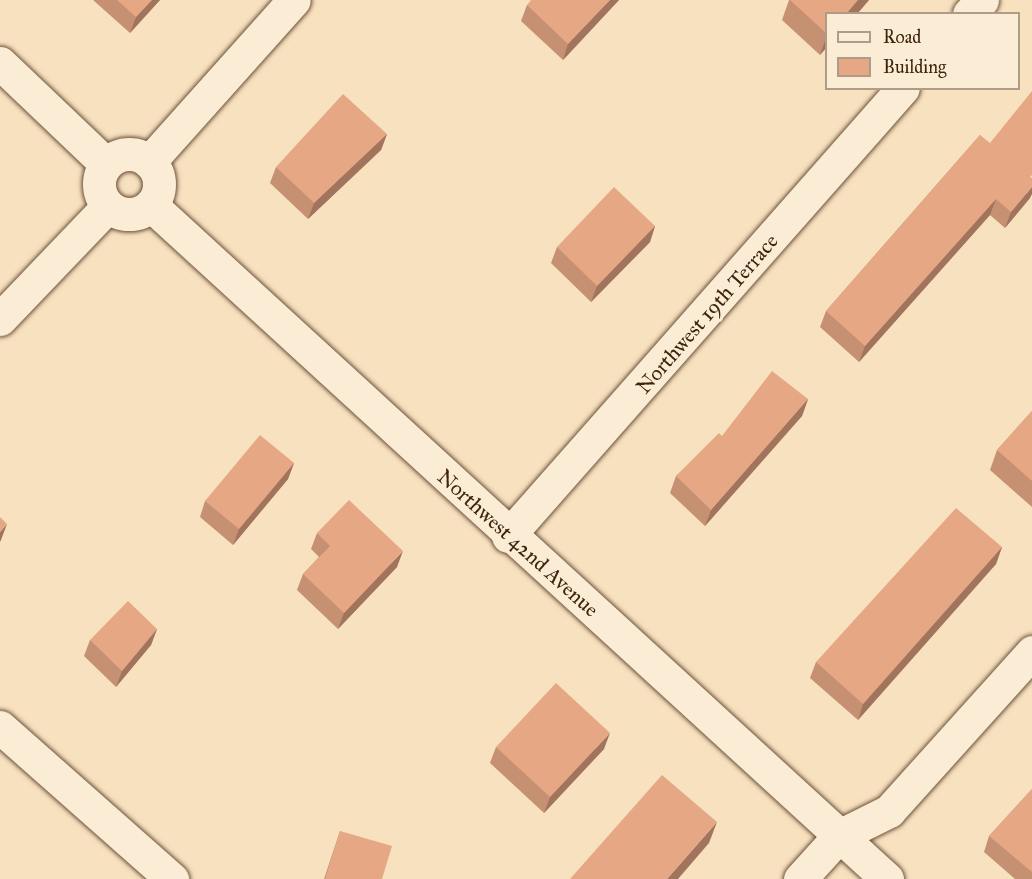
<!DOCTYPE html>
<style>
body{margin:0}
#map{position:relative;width:1032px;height:879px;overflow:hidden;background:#f8e1bf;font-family:"IM FELL Great Primer",serif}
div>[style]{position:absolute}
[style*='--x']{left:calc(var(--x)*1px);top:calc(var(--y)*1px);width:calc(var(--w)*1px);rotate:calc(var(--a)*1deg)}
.roads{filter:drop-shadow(0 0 2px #6c523b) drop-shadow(0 0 2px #6c523b)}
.minor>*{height:33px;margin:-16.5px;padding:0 16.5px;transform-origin:16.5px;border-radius:16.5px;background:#faecd5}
.minor>.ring{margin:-16.5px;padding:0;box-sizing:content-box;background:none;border:33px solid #faecd5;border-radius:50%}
.wall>*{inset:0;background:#c69072}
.shaded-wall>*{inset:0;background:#a1755d}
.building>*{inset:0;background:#e6a785}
span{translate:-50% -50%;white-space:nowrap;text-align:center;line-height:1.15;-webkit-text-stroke:6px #faecd5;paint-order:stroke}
.street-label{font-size:21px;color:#3e230f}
.legend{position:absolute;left:825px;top:12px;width:195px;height:78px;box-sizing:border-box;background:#faecd5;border:2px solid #af9c86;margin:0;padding:8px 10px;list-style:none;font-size:18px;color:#3e230f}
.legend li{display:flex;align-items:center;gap:12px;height:30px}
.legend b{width:30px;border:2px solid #af9c86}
</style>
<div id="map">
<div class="roads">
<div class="minor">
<i style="--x:969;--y:14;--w:19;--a:-47"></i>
<i style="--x:0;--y:63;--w:146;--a:43.6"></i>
<i class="ring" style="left:99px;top:154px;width:27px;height:27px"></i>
<i style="--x:149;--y:162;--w:217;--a:-48.2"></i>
<i style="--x:151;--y:205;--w:998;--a:42.48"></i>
<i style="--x:0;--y:319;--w:156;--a:-46.3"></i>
<i style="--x:508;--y:536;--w:597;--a:-48.6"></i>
<i style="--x:0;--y:727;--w:230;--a:41.5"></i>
<i style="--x:800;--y:879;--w:58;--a:-47.8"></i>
<i style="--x:839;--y:836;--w:56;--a:-26.6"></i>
<i style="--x:889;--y:811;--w:214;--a:-48"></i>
</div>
</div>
<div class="wall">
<i style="clip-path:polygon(93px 0,160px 0,130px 33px)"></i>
<i style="clip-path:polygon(619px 0,563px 60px,521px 21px,527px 5px)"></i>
<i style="clip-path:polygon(789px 0,869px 0,857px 14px,826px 14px,826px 48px,820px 55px,782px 20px)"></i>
<i style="clip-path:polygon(387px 134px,381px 150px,308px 219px,270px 183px,276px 167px)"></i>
<i style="clip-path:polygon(980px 135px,1030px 198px,1005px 228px,990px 215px,859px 362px,820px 327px,826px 311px)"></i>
<i style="clip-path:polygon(655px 226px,650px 242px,591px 302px,551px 263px,557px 247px)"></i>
<i style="clip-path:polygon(808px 399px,802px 416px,705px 526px,670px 493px,676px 476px,722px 436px)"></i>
<i style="clip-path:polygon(1032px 411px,1032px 507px,990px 470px,997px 450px)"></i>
<i style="clip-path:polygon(294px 463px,288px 479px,233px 545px,200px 517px,205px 501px)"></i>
<i style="clip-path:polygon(317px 533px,397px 567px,338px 629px,297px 590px,303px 574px,319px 557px,311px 549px)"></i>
<i style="clip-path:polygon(1002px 547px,996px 564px,858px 720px,810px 678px,816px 662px)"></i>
<i style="clip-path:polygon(157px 629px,151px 645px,116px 687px,84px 656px,90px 640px)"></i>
<i style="clip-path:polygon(496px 747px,604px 749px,544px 813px,490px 763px)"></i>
<i style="clip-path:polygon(1032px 789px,1032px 879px,1015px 879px,984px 852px,989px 836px)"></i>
<i style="clip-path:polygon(340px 831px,382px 879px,324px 879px)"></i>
</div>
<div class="shaded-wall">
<i style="clip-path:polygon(152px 0,160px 0,130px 33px,136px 17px)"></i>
<i style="clip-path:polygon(610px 0,619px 0,563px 60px,568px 44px)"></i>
<i style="clip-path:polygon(858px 0,869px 0,857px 14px,846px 14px)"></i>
<i style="clip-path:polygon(826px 38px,826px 48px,820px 55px)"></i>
<i style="clip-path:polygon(387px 134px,381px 150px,308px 219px,314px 203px)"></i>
<i style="clip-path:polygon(1032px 187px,1032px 194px,1030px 198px,1005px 228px,1011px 212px)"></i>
<i style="clip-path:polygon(996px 199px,990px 215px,859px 362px,865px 346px)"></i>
<i style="clip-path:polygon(655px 226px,650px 242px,591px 302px,597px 286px)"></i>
<i style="clip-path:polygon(808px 399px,802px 416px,705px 526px,711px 510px)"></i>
<i style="clip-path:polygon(294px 463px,288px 479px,233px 545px,239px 529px)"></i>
<i style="clip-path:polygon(7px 524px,1px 540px,0 542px,0 532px)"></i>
<i style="clip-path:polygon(1002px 547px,996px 564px,858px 720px,863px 704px)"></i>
<i style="clip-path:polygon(403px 551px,397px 567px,338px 629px,344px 613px)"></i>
<i style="clip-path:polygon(157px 629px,151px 645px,116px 687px,122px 671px)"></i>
<i style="clip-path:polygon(610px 733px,604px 749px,544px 813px,550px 797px)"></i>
<i style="clip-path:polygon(717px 822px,709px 843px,678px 879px,667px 879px)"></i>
</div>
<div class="building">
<i style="clip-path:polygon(117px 0,152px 0,136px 17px)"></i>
<i style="clip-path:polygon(531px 0,610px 0,568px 44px,527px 5px)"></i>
<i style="clip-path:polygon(790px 0,858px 0,846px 14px,826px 14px,826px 33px)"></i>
<i style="clip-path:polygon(1032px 91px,1032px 175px,1030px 177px,1032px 178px,1032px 187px,1011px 212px,996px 199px,865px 346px,826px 311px,980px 135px,990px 143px)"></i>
<i style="clip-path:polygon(343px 94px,387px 134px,314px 203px,276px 167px)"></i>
<i style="clip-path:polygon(614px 187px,655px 226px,597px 286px,557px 247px)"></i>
<i style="clip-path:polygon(772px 371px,808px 399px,711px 510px,676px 476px,719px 433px,722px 436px)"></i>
<i style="clip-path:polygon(1032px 411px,1032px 481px,997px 450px)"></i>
<i style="clip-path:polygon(260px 435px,294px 463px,239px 529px,205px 501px)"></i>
<i style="clip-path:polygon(349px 500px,403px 551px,344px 613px,303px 574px,330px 546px,317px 533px)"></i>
<i style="clip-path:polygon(956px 508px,1002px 547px,863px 704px,816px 662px)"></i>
<i style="clip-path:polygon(0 517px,7px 524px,0 532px)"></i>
<i style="clip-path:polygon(128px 601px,157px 629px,122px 671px,90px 640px)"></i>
<i style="clip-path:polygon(556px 683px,610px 733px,550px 797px,496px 747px)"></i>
<i style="clip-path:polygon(662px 775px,717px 822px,667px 879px,570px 879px)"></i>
<i style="clip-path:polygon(1032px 789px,1032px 872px,989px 836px)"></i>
<i style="clip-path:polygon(340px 831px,392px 846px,382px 879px,325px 879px)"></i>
</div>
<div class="street-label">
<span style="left:707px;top:314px;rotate:-49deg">Northwest 19th Terrace</span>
<span style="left:518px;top:543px;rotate:42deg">Northwest 42nd Avenue</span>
</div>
<ul class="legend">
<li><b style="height:8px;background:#faecd5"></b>Road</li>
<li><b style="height:16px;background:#e6a785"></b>Building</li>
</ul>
</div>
